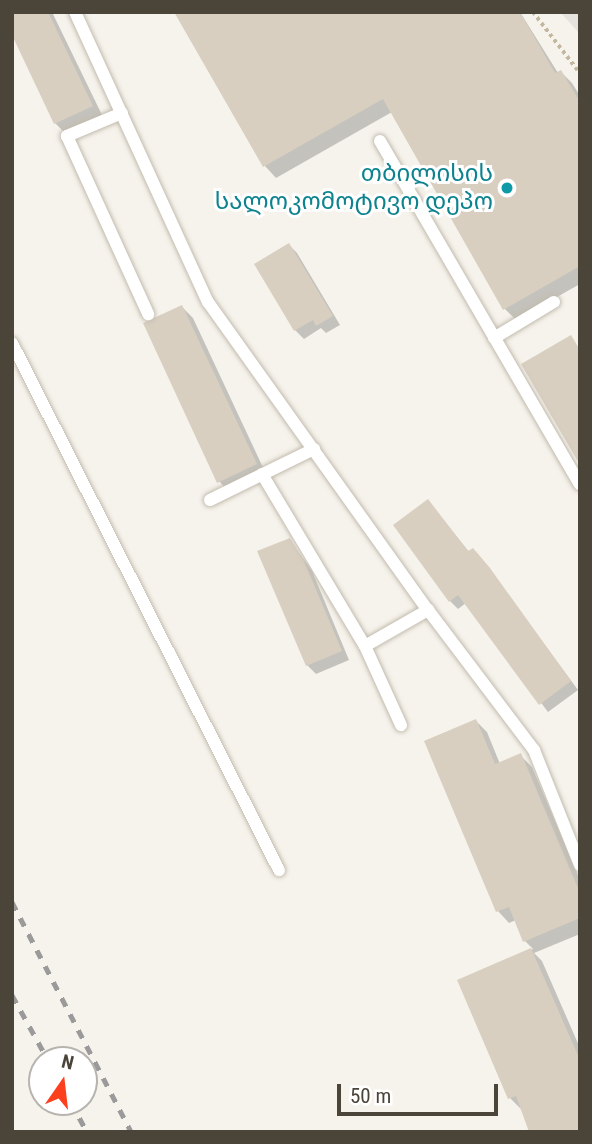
<!DOCTYPE html>
<meta charset="utf-8">
<style>
body{margin:0}
#map{position:relative;width:592px;height:1144px;overflow:hidden;background:#f6f3ec;font-family:"Roboto Condensed","Noto Sans Georgian",sans-serif}
div>[style]{position:absolute}
[style*='--x']{left:calc(var(--x)*1px);top:calc(var(--y)*1px);width:calc(var(--w)*1px);rotate:calc(var(--a)*1deg)}
.industrial>*{inset:0;background:#e6e2dd}
.shadow>*{inset:0;background:#0003}
.building>*{inset:0;background:#d8cfc1}
.path>*{height:3.5px;margin-top:-1.75px;transform-origin:0;background:repeating-linear-gradient(90deg,#c4b79f 0 3.5px,transparent 0 7px)}
.roads{filter:drop-shadow(0 0 2px #c2bbae) drop-shadow(0 0 2px #c2bbae)}
.service>*{height:12px;margin:-6px;padding:0 6px;transform-origin:6px;border-radius:6px;background:#fff}
.rail>*{height:5px;margin-top:-2.5px;transform-origin:0;background:repeating-linear-gradient(90deg,#9a9a9a 0 9px,transparent 0 18px)}
.dots>*{width:19px;height:19px;translate:-50% -50%;box-sizing:border-box;border:4px solid #fff;border-radius:50%}
span{translate:-50% -50%;white-space:nowrap;text-align:center;line-height:1.15;-webkit-text-stroke:6px #fff;paint-order:stroke}
.culture-label{font-size:24px;color:#0d838f}
.right{translate:-100% -50%;text-align:right}
.frame{position:absolute;inset:0;border:14px solid #4b4439;pointer-events:none}
.north{position:absolute;left:28px;top:1046px;width:70px;height:70px;box-sizing:border-box;background:#fff;border:2px solid #b7b4b0;border-radius:50%;rotate:14deg;font-size:19px;font-weight:700;line-height:28px;text-align:center;color:#4b4439}
.north::after{content:'';display:block;margin:auto;width:24px;height:32px;background:#fc3f1d;clip-path:polygon(50% 0,100% 100%,50% 72%,0 100%)}
.scale{position:absolute;left:337px;top:1084px;width:161px;height:32px;box-sizing:border-box;border:4px solid #4b4439;border-top:0;padding-left:9px;font-size:21px;line-height:24px;white-space:nowrap;color:#4b4439;-webkit-text-stroke:5px #fff;paint-order:stroke}
</style>
<div id="map">
<div class="industrial">
<i style="clip-path:polygon(560px 12px,580px 12px,580px 34px)"></i>
</div>
<div class="shadow">
<i style="clip-path:polygon(12px 12px,52px 12px,103px 117px,66px 134px,55px 123px)"></i>
<i style="clip-path:polygon(176px 12px,520px 12px,558px 73px,561px 72px,572px 83px,580px 96px,580px 284px,516px 320px,505px 309px,392px 112px,276px 178px,265px 166px)"></i>
<i style="clip-path:polygon(289px 245px,297px 253px,340px 325px,326px 333px,321px 328px,304px 339px,295px 330px)"></i>
<i style="clip-path:polygon(182px 307px,193px 318px,267px 476px,230px 493px,219px 481px)"></i>
<i style="clip-path:polygon(428px 501px,470px 553px,481px 558px,578px 690px,548px 712px,466px 603px,458px 609px,450px 601px,396px 526px)"></i>
<i style="clip-path:polygon(290px 540px,312px 571px,349px 660px,316px 674px,307px 665px)"></i>
<i style="clip-path:polygon(476px 721px,487px 732px,500px 764px,521px 756px,532px 767px,580px 880px,580px 934px,534px 953px,542px 961px,580px 1048px,580px 1132px,521px 1109px,510px 1098px,459px 981px,533px 949px,525px 941px,516px 920px,509px 923px,498px 911px,427px 742px)"></i>
</div>
<div class="building">
<i style="clip-path:polygon(12px 12px,48px 12px,93px 106px,54px 124px,12px 35px)"></i>
<i style="clip-path:polygon(174px 12px,520px 12px,555px 73px,561px 70px,580px 102px,580px 266px,503px 310px,383px 99px,263px 167px)"></i>
<i style="clip-path:polygon(289px 243px,333px 316px,316px 326px,313px 320px,294px 331px,254px 264px)"></i>
<i style="clip-path:polygon(182px 305px,257px 464px,217px 483px,143px 323px)"></i>
<i style="clip-path:polygon(571px 335px,580px 350px,580px 465px,521px 364px)"></i>
<i style="clip-path:polygon(428px 499px,468px 551px,473px 548px,490px 568px,571px 681px,539px 705px,458px 595px,449px 602px,393px 525px)"></i>
<i style="clip-path:polygon(290px 538px,304px 561px,342px 651px,306px 666px,257px 551px)"></i>
<i style="clip-path:polygon(476px 719px,495px 764px,521px 753px,580px 893px,580px 918px,523px 942px,509px 907px,496px 912px,424px 741px)"></i>
<i style="clip-path:polygon(531px 948px,580px 1060px,580px 1132px,529px 1132px,516px 1096px,508px 1099px,457px 980px)"></i>
</div>
<div class="path">
<i style="--x:533;--y:12;--w:77;--a:52.4"></i>
</div>
<div class="roads">
<div class="service">
<i style="--x:75;--y:12;--w:319;--a:65.4"></i>
<i style="--x:208;--y:302;--w:379;--a:54.5"></i>
<i style="--x:428;--y:610;--w:176;--a:52.9"></i>
<i style="--x:534;--y:750;--w:124;--a:68.2"></i>
<i style="--x:122;--y:113;--w:60;--a:157.3"></i>
<i style="--x:67;--y:136;--w:196;--a:65.5"></i>
<i style="--x:380;--y:141;--w:397;--a:59.8"></i>
<i style="--x:494;--y:338;--w:70;--a:-31"></i>
<i style="--x:12;--y:343;--w:591;--a:63.13"></i>
<i style="--x:262;--y:474;--w:200;--a:59.1"></i>
<i style="--x:365;--y:646;--w:87;--a:65.5"></i>
<i style="--x:210;--y:500;--w:116;--a:-26.1"></i>
<i style="--x:365;--y:646;--w:73;--a:-29.7"></i>
</div>
</div>
<div class="rail">
<i style="--x:12;--y:902;--w:259;--a:62.6"></i>
<i style="--x:12;--y:995;--w:74;--a:61"></i>
<i style="--x:71;--y:1102;--w:34;--a:62"></i>
</div>
<div class="dots">
<i style="left:507px;top:188px;background:#0f9aa8"></i>
</div>
<div class="culture-label">
<span class="right" style="left:493px;top:188px">თბილისის<br>სალოკომოტივო დეპო</span>
</div>
<div class="frame"></div>
<div class="north">N</div>
<div class="scale">50 m</div>
</div>
